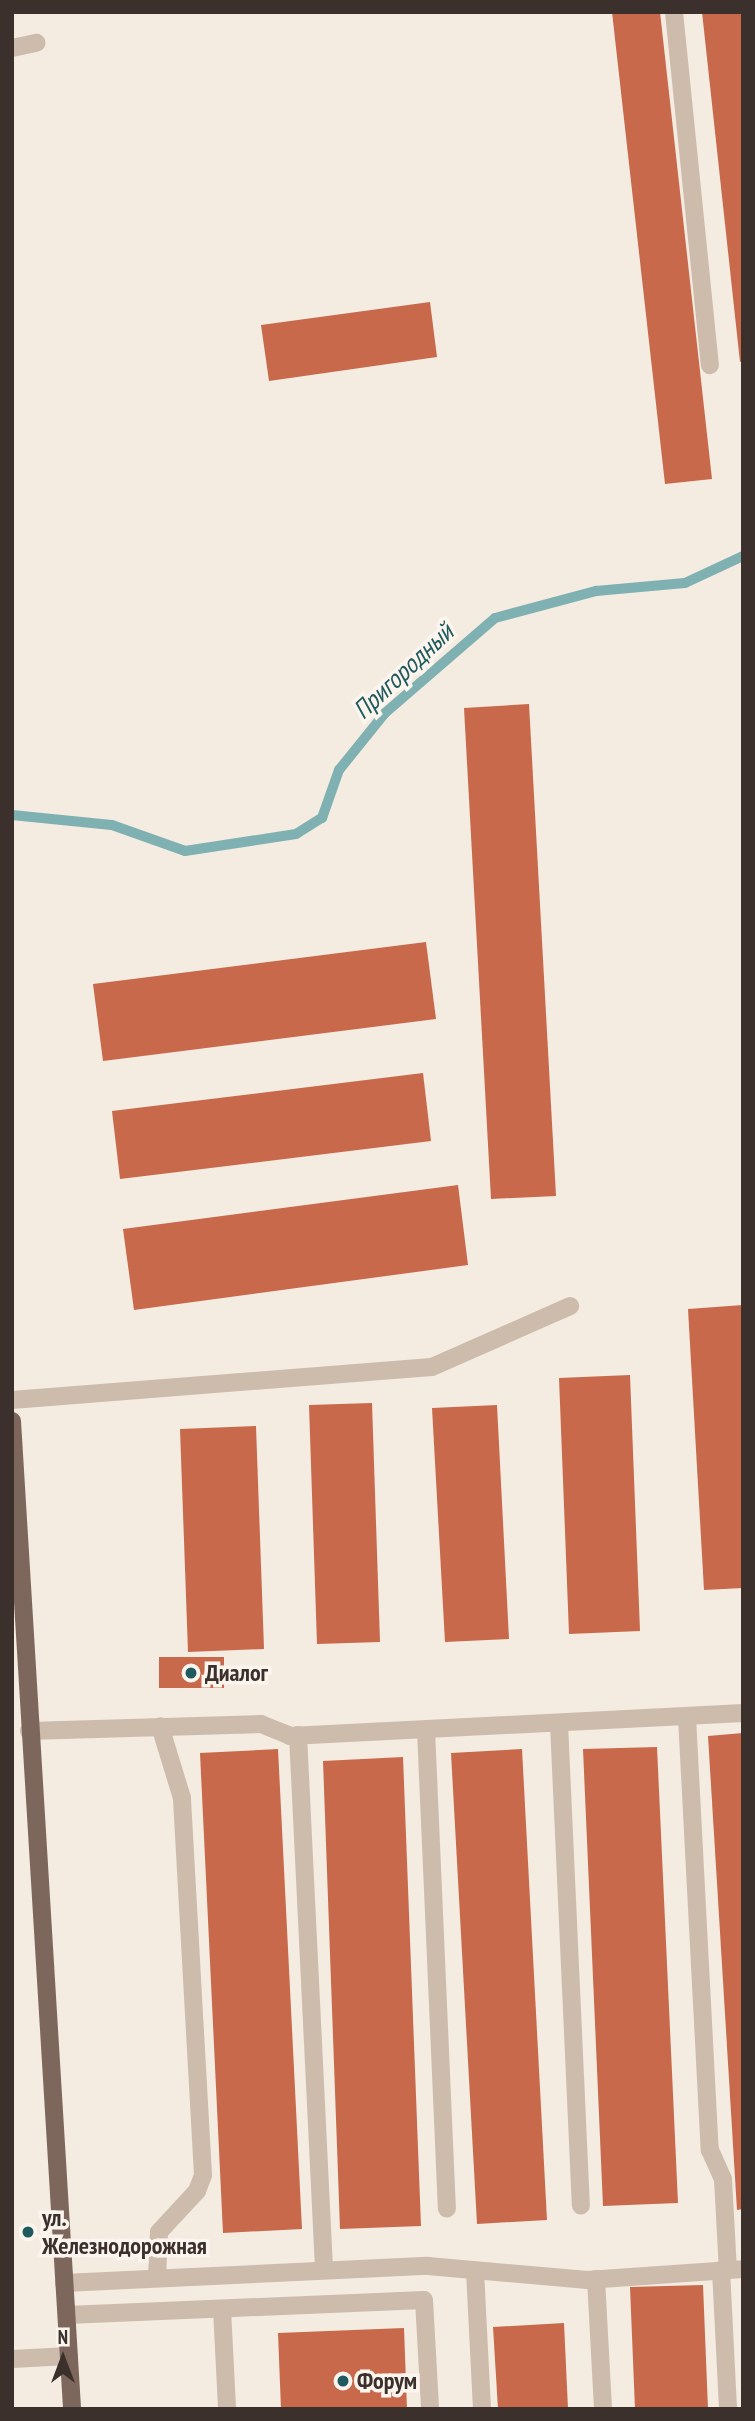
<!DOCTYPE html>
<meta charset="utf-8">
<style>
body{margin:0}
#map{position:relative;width:755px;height:2421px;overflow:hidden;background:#f4ebe1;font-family:"PT Sans Narrow",sans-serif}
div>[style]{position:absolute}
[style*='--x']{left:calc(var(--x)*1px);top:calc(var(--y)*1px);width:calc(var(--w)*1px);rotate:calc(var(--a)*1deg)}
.stream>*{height:10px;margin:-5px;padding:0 5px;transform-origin:5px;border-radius:5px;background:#7fb0b2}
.building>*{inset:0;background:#c8694b}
.minor>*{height:18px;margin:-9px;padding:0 9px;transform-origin:9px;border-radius:9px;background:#cdbbac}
.major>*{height:18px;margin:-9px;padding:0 9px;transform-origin:9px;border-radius:9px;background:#7d675c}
.dots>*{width:19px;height:19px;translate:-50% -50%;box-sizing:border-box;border:4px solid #fbf5ee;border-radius:50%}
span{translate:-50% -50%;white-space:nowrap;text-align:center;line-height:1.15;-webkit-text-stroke:7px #fbf5ee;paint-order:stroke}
.poi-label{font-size:24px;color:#3b302b;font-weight:700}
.left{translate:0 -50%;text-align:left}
.water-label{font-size:26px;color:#1f5a5e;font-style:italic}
.frame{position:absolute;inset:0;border:14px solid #3b302b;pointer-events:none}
.north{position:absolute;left:28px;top:2323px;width:70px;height:70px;-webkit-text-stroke:5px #fbf5ee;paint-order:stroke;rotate:0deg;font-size:19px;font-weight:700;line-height:28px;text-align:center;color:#3b302b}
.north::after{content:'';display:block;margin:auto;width:24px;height:32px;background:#3b302b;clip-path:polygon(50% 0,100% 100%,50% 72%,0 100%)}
</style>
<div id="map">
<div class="stream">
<i style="--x:12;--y:815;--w:100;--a:5.7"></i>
<i style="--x:112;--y:825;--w:77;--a:19.6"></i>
<i style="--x:185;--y:851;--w:112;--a:-8.7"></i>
<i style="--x:296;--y:834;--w:31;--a:-32"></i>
<i style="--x:322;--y:818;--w:51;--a:-70.5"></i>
<i style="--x:339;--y:770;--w:73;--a:-51.1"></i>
<i style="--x:385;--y:713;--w:145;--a:-40.8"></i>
<i style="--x:495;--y:618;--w:105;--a:-15"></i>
<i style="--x:596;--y:591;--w:89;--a:-5.1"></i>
<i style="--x:685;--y:583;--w:64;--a:-25"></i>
</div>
<div class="building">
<i style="clip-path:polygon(612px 12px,660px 12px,712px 479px,665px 484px)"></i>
<i style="clip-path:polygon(702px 12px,743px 12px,743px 361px,740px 362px)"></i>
<i style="clip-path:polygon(430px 302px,437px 357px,269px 381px,261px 325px)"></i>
<i style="clip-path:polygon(529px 704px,556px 1196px,491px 1199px,464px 708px)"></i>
<i style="clip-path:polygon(426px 942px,436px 1019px,103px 1061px,93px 984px)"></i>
<i style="clip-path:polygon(423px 1073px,431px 1141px,120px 1179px,112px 1111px)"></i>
<i style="clip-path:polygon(458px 1185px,468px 1265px,134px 1310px,123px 1229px)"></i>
<i style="clip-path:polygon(743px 1305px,743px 1588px,704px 1590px,688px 1309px)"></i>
<i style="clip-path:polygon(630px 1375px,640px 1631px,569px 1634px,559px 1378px)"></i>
<i style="clip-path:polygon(372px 1403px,380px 1642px,317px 1644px,309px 1405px)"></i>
<i style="clip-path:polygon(497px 1405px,509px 1639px,445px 1642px,432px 1408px)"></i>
<i style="clip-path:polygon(256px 1426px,264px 1649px,188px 1652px,180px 1429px)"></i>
<i style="clip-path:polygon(159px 1657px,224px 1657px,224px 1688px,159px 1688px)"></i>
<i style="clip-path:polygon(743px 1733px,743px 2209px,737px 2210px,708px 1736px)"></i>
<i style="clip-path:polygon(657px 1747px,678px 2203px,603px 2206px,583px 1749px)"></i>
<i style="clip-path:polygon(278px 1749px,302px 2229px,223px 2233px,200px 1753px)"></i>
<i style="clip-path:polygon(522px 1749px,547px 2220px,477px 2224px,451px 1753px)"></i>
<i style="clip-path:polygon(403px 1757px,421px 2226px,340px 2229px,323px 1761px)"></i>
<i style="clip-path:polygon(703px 2285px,708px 2409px,635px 2409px,630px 2287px)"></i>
<i style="clip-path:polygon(564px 2323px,568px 2409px,498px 2409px,493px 2327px)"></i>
<i style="clip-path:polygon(404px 2328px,407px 2409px,281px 2409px,278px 2333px)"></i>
</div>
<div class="minor">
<i style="--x:674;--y:12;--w:355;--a:84.2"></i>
<i style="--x:12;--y:48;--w:25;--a:-12"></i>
<i style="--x:12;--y:1400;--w:421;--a:-4.5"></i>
<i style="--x:432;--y:1367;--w:151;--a:-23.8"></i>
<i style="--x:687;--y:1717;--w:434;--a:87"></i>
<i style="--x:710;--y:2150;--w:32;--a:66"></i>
<i style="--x:723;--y:2179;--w:91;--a:86.9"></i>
<i style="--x:559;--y:1724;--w:482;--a:87.4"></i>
<i style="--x:426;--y:1730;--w:479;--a:87.5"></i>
<i style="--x:29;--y:1731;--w:232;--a:-1.7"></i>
<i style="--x:261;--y:1724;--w:31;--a:22"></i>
<i style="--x:290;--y:1736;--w:454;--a:-2.9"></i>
<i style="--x:298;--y:1735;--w:534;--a:87.21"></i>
<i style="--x:721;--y:2270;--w:139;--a:87.1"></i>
<i style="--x:475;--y:2271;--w:138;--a:87.1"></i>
<i style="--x:157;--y:2278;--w:46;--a:-87.5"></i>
<i style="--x:159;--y:2232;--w:56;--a:-47.2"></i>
<i style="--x:197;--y:2191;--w:17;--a:-69"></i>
<i style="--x:203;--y:2175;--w:378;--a:-93.2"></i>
<i style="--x:182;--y:1798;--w:75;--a:-107"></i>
<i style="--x:596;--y:2279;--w:130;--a:86.9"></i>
<i style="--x:64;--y:2283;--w:364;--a:-2.7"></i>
<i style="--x:428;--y:2266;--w:160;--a:5"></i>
<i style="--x:587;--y:2280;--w:156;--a:-4"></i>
<i style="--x:222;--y:2309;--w:100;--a:87.1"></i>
<i style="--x:67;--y:2315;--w:357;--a:-2.4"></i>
<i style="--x:424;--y:2300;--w:109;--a:86.8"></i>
<i style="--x:12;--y:2359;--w:57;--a:-3"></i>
</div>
<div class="major">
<i style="--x:12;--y:1421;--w:990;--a:86.52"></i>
</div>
<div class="dots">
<i style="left:191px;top:1673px;background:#1f5a5e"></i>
<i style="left:28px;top:2232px;background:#1f5a5e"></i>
<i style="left:343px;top:2381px;background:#1f5a5e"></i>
</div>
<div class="poi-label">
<span class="left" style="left:205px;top:1673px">Диалог</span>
<span class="left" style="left:42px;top:2232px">ул.<br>Железнодорожная</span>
<span class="left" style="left:357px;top:2381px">Форум</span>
</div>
<div class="water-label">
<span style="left:403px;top:671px;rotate:-43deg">Пригородный</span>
</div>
<div class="frame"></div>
<div class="north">N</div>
</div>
